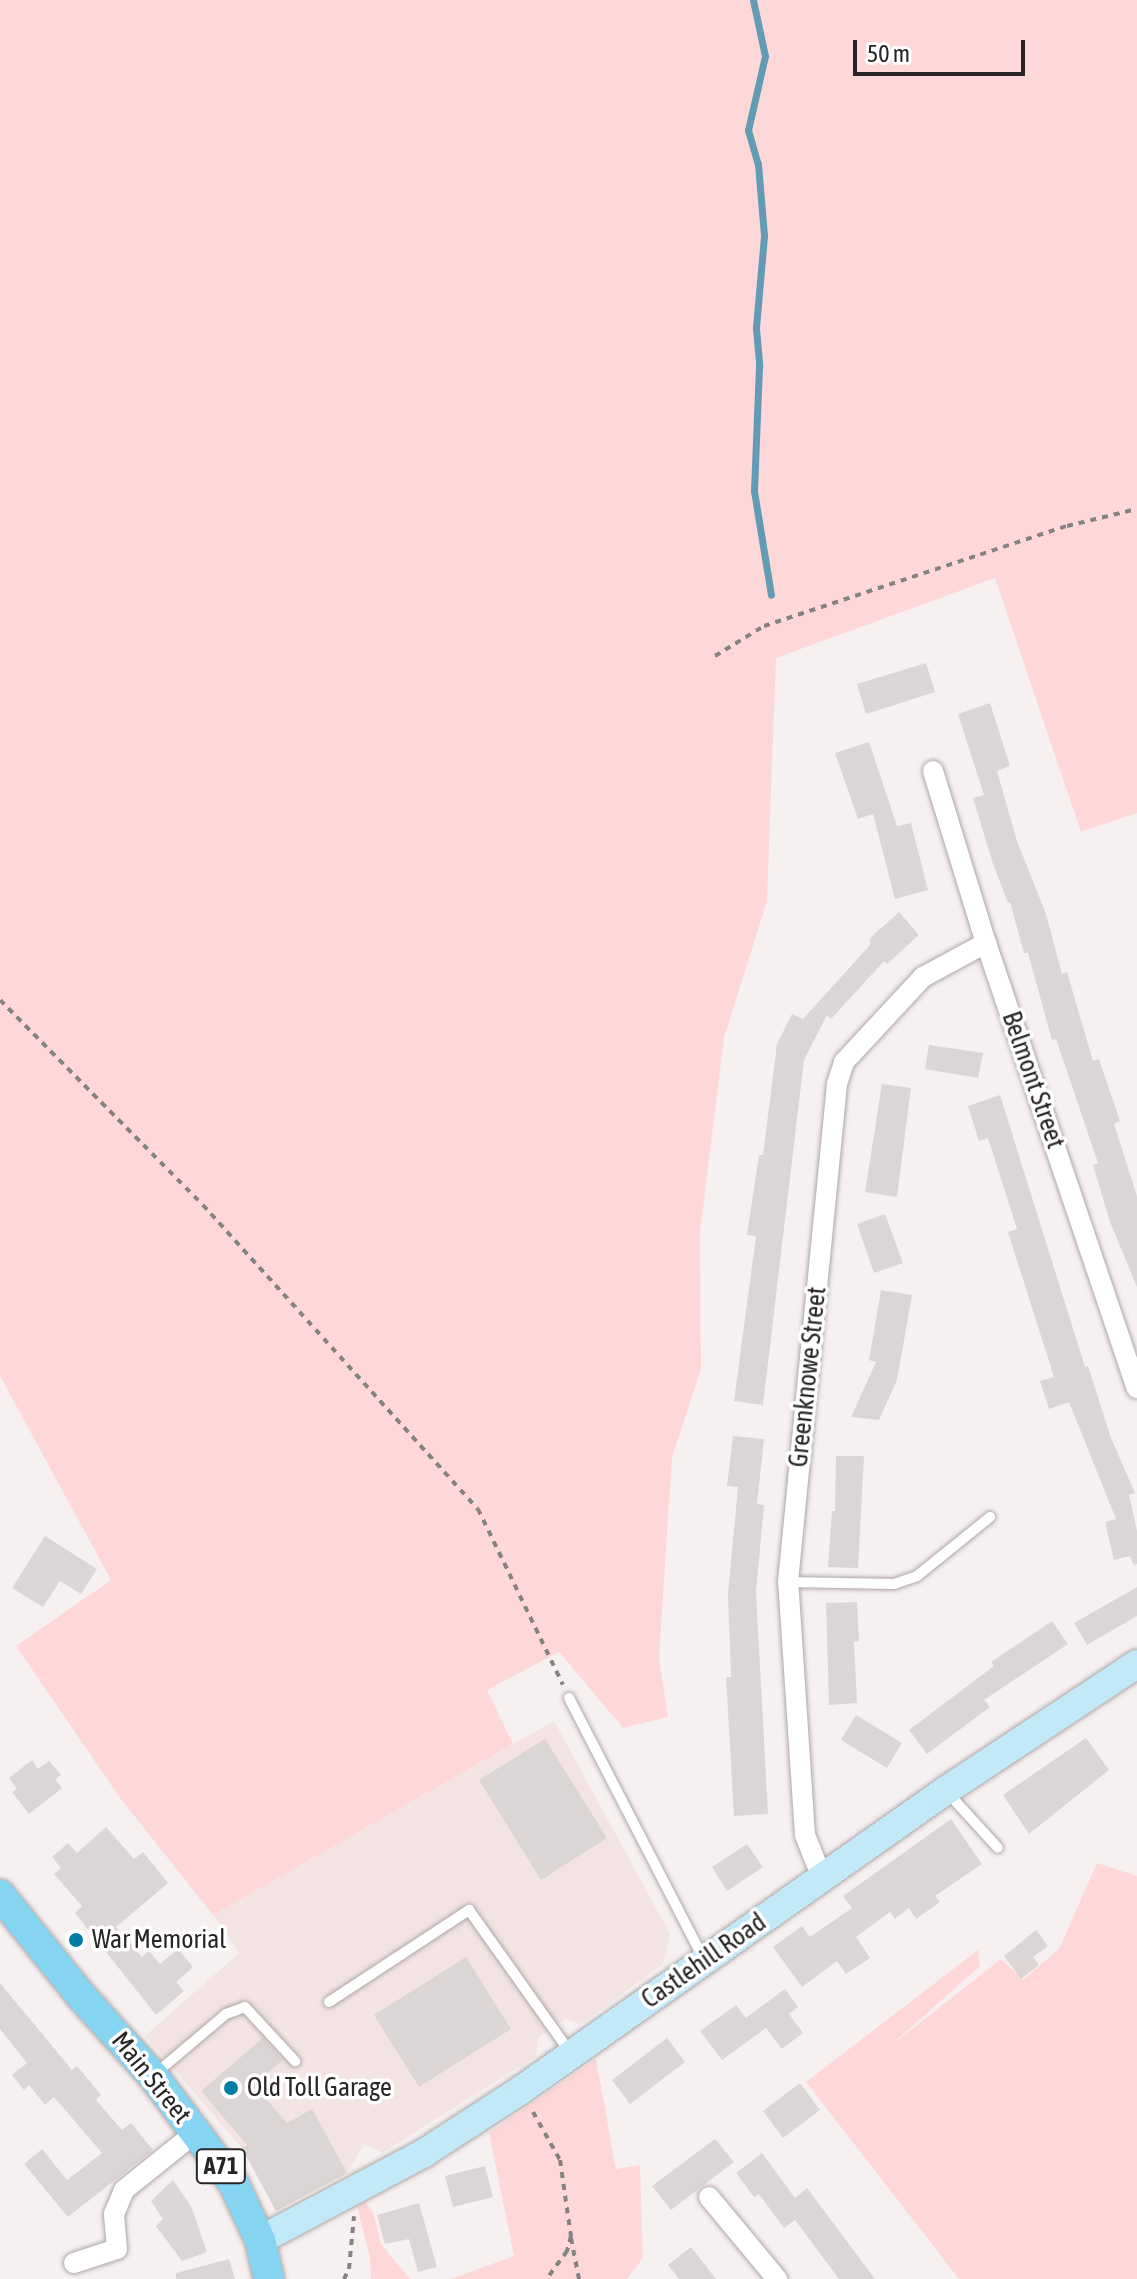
<!DOCTYPE html>
<style>
body{margin:0}
#map{position:relative;width:1137px;height:2279px;overflow:hidden;background:#f7f0f0;font-family:"Asap Condensed",sans-serif}
div>[style]{position:absolute}
[style*='--x']{left:calc(var(--x)*1px);top:calc(var(--y)*1px);width:calc(var(--w)*1px);rotate:calc(var(--a)*1deg)}
.built>*{inset:0;background:#f4e3e3}
.green>*{inset:0;background:#fed8d9}
.stream>*{height:7px;margin:-3.5px;padding:0 3.5px;transform-origin:3.5px;border-radius:3.5px;background:#629bb5}
.building>*{inset:0;background:#dcd5d5}
.path>*{height:4px;margin-top:-2px;transform-origin:0;background:repeating-linear-gradient(90deg,#868282 0 6px,transparent 0 12px)}
.roads{filter:drop-shadow(0 0 2px #aea7a7) drop-shadow(0 0 2px #aea7a7)}
.lane>*{height:10px;margin:-5px;padding:0 5px;transform-origin:5px;border-radius:5px;background:#fff}
.street>*{height:20px;margin:-10px;padding:0 10px;transform-origin:10px;border-radius:10px;background:#fff}
.secondary>*{height:28px;margin:-14px;padding:0 14px;transform-origin:14px;border-radius:14px;background:#c2e9f8}
.primary>*{height:30px;margin:-15px;padding:0 15px;transform-origin:15px;border-radius:15px;background:#85d4f2}
.dots>*{width:22px;height:22px;translate:-50% -50%;box-sizing:border-box;border:4px solid #fff;border-radius:50%}
span{translate:-50% -50%;white-space:nowrap;text-align:center;line-height:1.15;-webkit-text-stroke:7px #fff;paint-order:stroke}
.shield-label span{padding:2px 6px;background:#fff;border:2px solid;border-radius:6px;-webkit-text-stroke-width:0}
.shield-label{font-size:24px;color:#272525;font-weight:700}
.street-label{font-size:26px;color:#272525}
.poi-label{font-size:26px;color:#272525}
.left{translate:0 -50%;text-align:left}
.scale{position:absolute;left:853px;top:40px;width:172px;height:36px;box-sizing:border-box;border:4px solid #272525;border-top:0;padding-left:10px;font-size:24px;line-height:28px;white-space:nowrap;color:#272525;-webkit-text-stroke:6px #fff;paint-order:stroke}
</style>
<div id="map">
<div class="built">
<i style="clip-path:polygon(554px 1721px,670px 1934px,663px 1964px,581px 2024px,565px 2019px,538px 2038px,536px 2056px,382px 2153px,364px 2144px,347px 2173px,276px 2211px,242px 2148px,145px 2036px,239px 1953px,213px 1915px)"></i>
</div>
<div class="green">
<i style="clip-path:polygon(0 0,1137px 0,1137px 813px,1081px 832px,995px 578px,776px 658px,767px 901px,724px 1038px,700px 1233px,701px 1369px,672px 1458px,659px 1657px,668px 1717px,623px 1728px,559px 1652px,487px 1690px,513px 1744px,213px 1915px,120px 1798px,16px 1646px,111px 1580px,0 1376px)"></i>
<i style="clip-path:polygon(1097px 1863px,1137px 1876px,1137px 2279px,959px 2279px,806px 2082px,978px 1950px,980px 1966px,889px 2047px,1001px 1959px,1023px 1980px,1059px 1949px)"></i>
<i style="clip-path:polygon(596px 2059px,616px 2169px,640px 2165px,643px 2258px,627px 2279px,451px 2279px,514px 2256px,489px 2133px)"></i>
<i style="clip-path:polygon(365px 2202px,373px 2212px,381px 2244px,410px 2279px,371px 2279px,370px 2258px,357px 2207px)"></i>
</div>
<div class="stream">
<i style="--x:753;--y:0;--w:57;--a:77.9"></i>
<i style="--x:765;--y:56;--w:76;--a:102.9"></i>
<i style="--x:748;--y:130;--w:35;--a:74"></i>
<i style="--x:758;--y:164;--w:72;--a:85.2"></i>
<i style="--x:764;--y:236;--w:92;--a:95"></i>
<i style="--x:756;--y:328;--w:38;--a:85"></i>
<i style="--x:759;--y:366;--w:125;--a:92.3"></i>
<i style="--x:754;--y:491;--w:105;--a:80.7"></i>
</div>
<div class="building">
<i style="clip-path:polygon(926px 663px,935px 692px,866px 714px,857px 684px)"></i>
<i style="clip-path:polygon(990px 703px,1010px 766px,997px 771px,1017px 841px,1046px 914px,1062px 974px,1067px 972px,1093px 1061px,1099px 1059px,1120px 1121px,1114px 1124px,1137px 1196px,1137px 1287px,1110px 1222px,1093px 1165px,1098px 1163px,1056px 1039px,1052px 1040px,1028px 953px,1024px 953px,1010px 902px,1008px 903px,993px 864px,973px 798px,984px 795px,958px 714px)"></i>
<i style="clip-path:polygon(869px 742px,897px 826px,911px 823px,928px 890px,895px 899px,873px 814px,858px 819px,835px 753px)"></i>
<i style="clip-path:polygon(899px 912px,919px 935px,887px 964px,884px 961px,831px 1019px,827px 1015px,804px 1060px,763px 1405px,734px 1401px,756px 1236px,747px 1235px,759px 1155px,763px 1155px,777px 1044px,792px 1014px,803px 1019px,870px 945px,870px 938px)"></i>
<i style="clip-path:polygon(929px 1045px,983px 1053px,978px 1078px,925px 1069px)"></i>
<i style="clip-path:polygon(882px 1084px,911px 1088px,897px 1197px,865px 1192px)"></i>
<i style="clip-path:polygon(1000px 1095px,1085px 1367px,1088px 1366px,1111px 1438px,1135px 1493px,1129px 1495px,1137px 1531px,1137px 1564px,1134px 1565px,1130px 1556px,1114px 1560px,1105px 1522px,1116px 1519px,1069px 1402px,1049px 1409px,1040px 1381px,1054px 1377px,1008px 1232px,1017px 1229px,988px 1138px,979px 1141px,968px 1106px)"></i>
<i style="clip-path:polygon(885px 1214px,903px 1263px,874px 1273px,857px 1224px)"></i>
<i style="clip-path:polygon(881px 1290px,912px 1295px,897px 1380px,879px 1420px,851px 1417px,876px 1362px,869px 1360px)"></i>
<i style="clip-path:polygon(733px 1436px,764px 1439px,757px 1504px,764px 1505px,756px 1592px,768px 1814px,734px 1816px,726px 1677px,731px 1677px,728px 1594px,738px 1487px,727px 1486px)"></i>
<i style="clip-path:polygon(836px 1456px,864px 1456px,858px 1568px,828px 1567px,832px 1511px,835px 1511px)"></i>
<i style="clip-path:polygon(45px 1536px,97px 1569px,81px 1594px,60px 1581px,43px 1607px,12px 1588px)"></i>
<i style="clip-path:polygon(1137px 1587px,1137px 1616px,1087px 1645px,1074px 1623px)"></i>
<i style="clip-path:polygon(857px 1602px,859px 1641px,854px 1642px,857px 1703px,829px 1705px,826px 1603px)"></i>
<i style="clip-path:polygon(1052px 1621px,1068px 1644px,984px 1700px,990px 1707px,927px 1754px,909px 1730px,994px 1666px,991px 1662px)"></i>
<i style="clip-path:polygon(856px 1715px,902px 1743px,887px 1768px,841px 1740px)"></i>
<i style="clip-path:polygon(1086px 1738px,1109px 1770px,1029px 1834px,1003px 1795px)"></i>
<i style="clip-path:polygon(545px 1739px,607px 1838px,541px 1880px,479px 1780px)"></i>
<i style="clip-path:polygon(32px 1760px,38px 1769px,49px 1761px,61px 1775px,55px 1779px,62px 1788px,29px 1814px,12px 1792px,17px 1789px,9px 1778px)"></i>
<i style="clip-path:polygon(951px 1819px,982px 1864px,935px 1896px,940px 1902px,916px 1919px,909px 1908px,895px 1919px,890px 1912px,856px 1937px,870px 1958px,846px 1974px,837px 1961px,802px 1987px,773px 1947px,802px 1926px,810px 1937px,852px 1908px,843px 1896px)"></i>
<i style="clip-path:polygon(106px 1827px,134px 1859px,143px 1852px,168px 1883px,116px 1927px,142px 1957px,149px 1951px,160px 1964px,178px 1949px,193px 1967px,176px 1982px,184px 1991px,156px 2015px,75px 1913px,82px 1906px,54px 1874px,61px 1868px,52px 1857px,68px 1843px,77px 1853px)"></i>
<i style="clip-path:polygon(747px 1844px,763px 1867px,727px 1891px,712px 1867px)"></i>
<i style="clip-path:polygon(1036px 1930px,1048px 1946px,1033px 1957px,1039px 1965px,1021px 1979px,1004px 1956px)"></i>
<i style="clip-path:polygon(466px 1957px,511px 2029px,419px 2087px,374px 2015px)"></i>
<i style="clip-path:polygon(0 1983px,72px 2070px,77px 2066px,101px 2095px,96px 2100px,122px 2130px,131px 2123px,153px 2150px,68px 2217px,24px 2164px,42px 2149px,67px 2180px,102px 2153px,54px 2097px,45px 2105px,29px 2085px,24px 2090px,12px 2075px,27px 2063px,0 2029px)"></i>
<i style="clip-path:polygon(785px 1989px,798px 2007px,789px 2014px,803px 2033px,782px 2049px,766px 2028px,722px 2060px,700px 2031px,736px 2005px,746px 2018px)"></i>
<i style="clip-path:polygon(263px 2038px,283px 2060px,254px 2085px,287px 2123px,312px 2109px,347px 2173px,276px 2211px,242px 2148px,247px 2145px,201px 2091px)"></i>
<i style="clip-path:polygon(667px 2038px,685px 2062px,630px 2104px,612px 2080px)"></i>
<i style="clip-path:polygon(800px 2083px,820px 2110px,783px 2138px,763px 2111px)"></i>
<i style="clip-path:polygon(715px 2139px,734px 2162px,671px 2210px,652px 2186px)"></i>
<i style="clip-path:polygon(762px 2153px,795px 2198px,807px 2188px,875px 2279px,839px 2279px,795px 2220px,784px 2228px,759px 2194px,754px 2197px,736px 2173px)"></i>
<i style="clip-path:polygon(485px 2166px,493px 2197px,453px 2207px,445px 2176px)"></i>
<i style="clip-path:polygon(173px 2180px,191px 2206px,207px 2252px,182px 2261px,156px 2226px,163px 2219px,151px 2201px)"></i>
<i style="clip-path:polygon(419px 2203px,437px 2267px,418px 2272px,409px 2239px,385px 2244px,377px 2215px)"></i>
<i style="clip-path:polygon(691px 2247px,716px 2279px,679px 2279px,668px 2265px)"></i>
<i style="clip-path:polygon(229px 2259px,235px 2279px,176px 2279px,176px 2273px)"></i>
</div>
<div class="path">
<i style="--x:715;--y:656;--w:57;--a:-31.5"></i>
<i style="--x:764;--y:626;--w:319;--a:-18.3"></i>
<i style="--x:1067;--y:526;--w:72;--a:-13.7"></i>
<i style="--x:0;--y:1000;--w:289;--a:45.3"></i>
<i style="--x:203;--y:1205;--w:410;--a:47.9"></i>
<i style="--x:478;--y:1509;--w:195;--a:64.2"></i>
<i style="--x:533;--y:2112;--w:55;--a:60.6"></i>
<i style="--x:560;--y:2160;--w:77;--a:81.8"></i>
<i style="--x:571;--y:2236;--w:16;--a:105"></i>
<i style="--x:567;--y:2251;--w:34;--a:126"></i>
<i style="--x:571;--y:2238;--w:42;--a:79"></i>
<i style="--x:344;--y:2279;--w:11;--a:-63"></i>
<i style="--x:349;--y:2269;--w:53;--a:-84.6"></i>
</div>
<div class="roads">
<div class="lane">
<i style="--x:788;--y:1582;--w:106;--a:1.1"></i>
<i style="--x:894;--y:1584;--w:24;--a:-19"></i>
<i style="--x:917;--y:1576;--w:94;--a:-38.9"></i>
<i style="--x:569;--y:1698;--w:294;--a:62.7"></i>
<i style="--x:948;--y:1793;--w:74;--a:47.7"></i>
<i style="--x:329;--y:2002;--w:168;--a:-33.3"></i>
<i style="--x:469;--y:1910;--w:174;--a:54.6"></i>
<i style="--x:155;--y:2074;--w:93;--a:-40.2"></i>
<i style="--x:226;--y:2014;--w:20;--a:-20"></i>
<i style="--x:245;--y:2007;--w:74;--a:47.2"></i>
</div>
<div class="street">
<i style="--x:933;--y:771;--w:180;--a:72.9"></i>
<i style="--x:986;--y:943;--w:470;--a:71.3"></i>
<i style="--x:822;--y:1878;--w:46;--a:-111.6"></i>
<i style="--x:805;--y:1835;--w:254;--a:-93.8"></i>
<i style="--x:788;--y:1582;--w:500;--a:-84.38"></i>
<i style="--x:837;--y:1084;--w:23;--a:-72"></i>
<i style="--x:844;--y:1062;--w:116;--a:-47.1"></i>
<i style="--x:923;--y:977;--w:72;--a:-28.4"></i>
<i style="--x:709;--y:2197;--w:107;--a:50.3"></i>
<i style="--x:74;--y:2263;--w:45;--a:-18"></i>
<i style="--x:117;--y:2249;--w:35;--a:-95"></i>
<i style="--x:114;--y:2214;--w:26;--a:-67"></i>
<i style="--x:124;--y:2190;--w:91;--a:-38.8"></i>
</div>
<div class="secondary">
<i style="--x:260;--y:2240;--w:186;--a:-27.9"></i>
<i style="--x:424;--y:2153;--w:116;--a:-33"></i>
<i style="--x:521;--y:2090;--w:519;--a:-35.19"></i>
<i style="--x:945;--y:1791;--w:230;--a:-33.5"></i>
</div>
<div class="primary">
<i style="--x:0;--y:1895;--w:131;--a:51.2"></i>
<i style="--x:82;--y:1997;--w:106;--a:48.1"></i>
<i style="--x:153;--y:2076;--w:135;--a:53.1"></i>
<i style="--x:234;--y:2184;--w:62;--a:65.1"></i>
<i style="--x:260;--y:2240;--w:40;--a:77"></i>
</div>
</div>
<div class="dots">
<i style="left:76px;top:1940px;background:#027da4"></i>
<i style="left:231px;top:2088px;background:#027da4"></i>
</div>
<div class="shield-label">
<span style="left:221px;top:2166px">A71</span>
</div>
<div class="street-label">
<span style="left:1033px;top:1080px;rotate:71deg">Belmont Street</span>
<span style="left:808px;top:1377px;rotate:-84deg">Greenknowe Street</span>
<span style="left:704px;top:1961px;rotate:-35deg">Castlehill Road</span>
<span style="left:151px;top:2078px;rotate:51deg">Main Street</span>
</div>
<div class="poi-label">
<span class="left" style="left:92px;top:1940px">War Memorial</span>
<span class="left" style="left:247px;top:2088px">Old Toll Garage</span>
</div>
<div class="scale">50 m</div>
</div>
